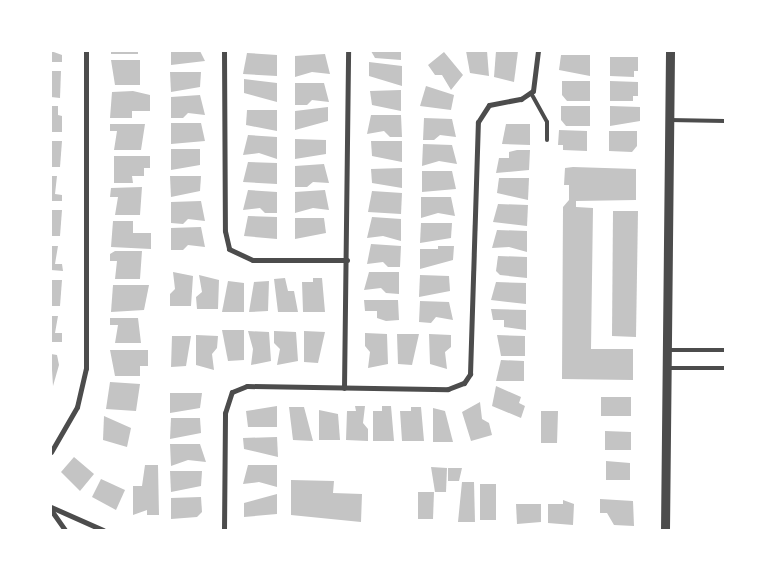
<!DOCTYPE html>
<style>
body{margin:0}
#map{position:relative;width:776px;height:581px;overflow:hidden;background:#fff;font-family:"Source Serif 4",serif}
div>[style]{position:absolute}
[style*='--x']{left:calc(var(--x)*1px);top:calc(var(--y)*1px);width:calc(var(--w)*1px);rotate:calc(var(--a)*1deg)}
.building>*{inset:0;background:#c4c4c4}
.service>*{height:4px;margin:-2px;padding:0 2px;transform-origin:2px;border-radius:2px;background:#4c4c4c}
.minor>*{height:5px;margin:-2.5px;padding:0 2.5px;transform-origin:2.5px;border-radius:2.5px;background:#4c4c4c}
.tertiary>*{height:9px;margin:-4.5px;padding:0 4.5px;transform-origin:4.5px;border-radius:4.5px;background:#4c4c4c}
span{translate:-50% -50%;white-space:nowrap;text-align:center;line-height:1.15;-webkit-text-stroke:4.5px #fff;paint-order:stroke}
.frame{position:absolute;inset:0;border:52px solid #fff;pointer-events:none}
</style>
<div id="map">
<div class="building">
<i style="clip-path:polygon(51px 51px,62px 55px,62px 62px,51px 62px)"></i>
<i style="clip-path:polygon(111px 51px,138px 51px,138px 54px,111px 54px)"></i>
<i style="clip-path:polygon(171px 51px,200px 51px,205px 61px,171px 65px)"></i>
<i style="clip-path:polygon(371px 51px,401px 51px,401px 60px,375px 58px)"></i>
<i style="clip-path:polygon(466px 51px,487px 51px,489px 76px,470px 73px)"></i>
<i style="clip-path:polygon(496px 51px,518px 51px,514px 82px,494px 77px)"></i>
<i style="clip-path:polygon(444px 52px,463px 75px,451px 90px,442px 75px,435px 75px,428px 65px)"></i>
<i style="clip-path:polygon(247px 53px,277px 55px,277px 76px,243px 74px)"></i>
<i style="clip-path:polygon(325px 54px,330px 74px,312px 72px,295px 77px,295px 56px)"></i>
<i style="clip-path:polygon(561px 55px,590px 55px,590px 76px,559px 70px)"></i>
<i style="clip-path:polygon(610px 57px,638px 57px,638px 71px,634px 71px,634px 77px,610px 76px)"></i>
<i style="clip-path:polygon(111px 60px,140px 60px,140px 85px,115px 85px)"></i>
<i style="clip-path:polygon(369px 62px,402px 66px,402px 86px,369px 76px)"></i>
<i style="clip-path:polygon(51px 71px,61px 71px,60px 98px,51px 97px)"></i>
<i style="clip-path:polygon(170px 72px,201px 72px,200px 87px,171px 92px)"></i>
<i style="clip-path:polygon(244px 79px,277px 83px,277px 102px,244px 93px)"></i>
<i style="clip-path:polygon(562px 81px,590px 81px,590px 101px,567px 101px,562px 95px)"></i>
<i style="clip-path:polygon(610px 81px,638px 82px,638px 96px,633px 96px,633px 101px,610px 101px)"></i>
<i style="clip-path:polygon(295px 83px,324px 83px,329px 102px,312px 100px,307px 105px,295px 105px)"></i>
<i style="clip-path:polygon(426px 86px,454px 95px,451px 110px,420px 106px)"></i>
<i style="clip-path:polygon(401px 90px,401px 111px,372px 105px,370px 91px)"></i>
<i style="clip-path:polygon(133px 91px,150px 95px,150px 111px,132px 111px,132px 118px,110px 118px,112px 92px)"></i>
<i style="clip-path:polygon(200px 95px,205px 115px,188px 113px,183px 118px,171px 118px,171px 97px)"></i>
<i style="clip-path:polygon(51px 106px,58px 106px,58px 115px,62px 116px,62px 132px,51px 132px)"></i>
<i style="clip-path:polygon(561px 106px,590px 106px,590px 126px,566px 126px,561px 120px)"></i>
<i style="clip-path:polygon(610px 106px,640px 107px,640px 121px,610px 126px)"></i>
<i style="clip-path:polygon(328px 107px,328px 121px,295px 130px,295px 111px)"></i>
<i style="clip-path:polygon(247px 110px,277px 110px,277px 131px,246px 125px)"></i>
<i style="clip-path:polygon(371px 115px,401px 115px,402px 137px,390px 137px,384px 131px,367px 134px)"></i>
<i style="clip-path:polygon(424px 118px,452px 119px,456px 137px,440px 135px,434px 140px,423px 140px)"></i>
<i style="clip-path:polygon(171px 123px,201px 123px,205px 141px,171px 144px)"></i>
<i style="clip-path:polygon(110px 124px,145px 124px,141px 150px,114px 150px,117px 131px,110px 131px)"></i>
<i style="clip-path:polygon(506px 124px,530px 124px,530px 145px,502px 144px)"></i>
<i style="clip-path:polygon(559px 130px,587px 131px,587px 151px,563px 150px,563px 145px,558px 145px)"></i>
<i style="clip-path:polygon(609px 131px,637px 131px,637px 146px,632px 152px,609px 151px)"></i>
<i style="clip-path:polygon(248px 135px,277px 137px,277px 159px,259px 153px,243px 155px)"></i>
<i style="clip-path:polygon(295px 139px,326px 140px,326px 154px,295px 159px)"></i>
<i style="clip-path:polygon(51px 141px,62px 141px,60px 167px,51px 167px)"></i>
<i style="clip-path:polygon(371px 141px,402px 141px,402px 162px,372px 156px)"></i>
<i style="clip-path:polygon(423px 144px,452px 145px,457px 164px,439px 161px,422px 166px)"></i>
<i style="clip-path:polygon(171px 149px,200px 149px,200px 165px,171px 170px)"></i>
<i style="clip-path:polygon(517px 150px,530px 150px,529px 170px,496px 173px,499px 158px,509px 158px,509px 152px)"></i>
<i style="clip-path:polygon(114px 156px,150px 156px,150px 168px,144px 168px,144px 176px,132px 176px,133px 183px,114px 183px)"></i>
<i style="clip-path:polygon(248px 162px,277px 163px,277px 184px,243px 182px)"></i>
<i style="clip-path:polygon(324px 164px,329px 183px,313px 182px,307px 187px,295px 187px,295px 166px)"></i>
<i style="clip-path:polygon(573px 167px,636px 169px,636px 200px,576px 201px,576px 207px,593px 208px,591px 349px,633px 349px,633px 380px,562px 379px,563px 207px,569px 200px,569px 185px,564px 185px,565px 168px)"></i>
<i style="clip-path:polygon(402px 168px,402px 188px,372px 183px,371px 169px)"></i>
<i style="clip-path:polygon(422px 171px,452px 171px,456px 189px,422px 192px)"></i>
<i style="clip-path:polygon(51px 176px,57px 176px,55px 194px,62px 195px,62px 201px,51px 201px)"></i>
<i style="clip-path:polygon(170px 176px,201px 176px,200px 191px,171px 197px)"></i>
<i style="clip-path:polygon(499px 178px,529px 178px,528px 200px,497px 193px)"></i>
<i style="clip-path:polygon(142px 187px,140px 215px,115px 215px,118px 197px,110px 197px,111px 188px)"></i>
<i style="clip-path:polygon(248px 190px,277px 192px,277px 213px,265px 213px,260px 208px,243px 210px)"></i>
<i style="clip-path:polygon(325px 190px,329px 210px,313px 208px,295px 213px,295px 192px)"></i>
<i style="clip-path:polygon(372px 191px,402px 193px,401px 214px,368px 212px)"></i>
<i style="clip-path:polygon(421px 197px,451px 197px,455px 216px,438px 213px,421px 218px)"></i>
<i style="clip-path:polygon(201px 201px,205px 221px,188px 219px,183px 224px,171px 223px,171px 202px)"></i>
<i style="clip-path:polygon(498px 204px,528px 205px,527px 226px,493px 222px)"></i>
<i style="clip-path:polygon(51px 210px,62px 210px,60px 236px,51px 236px)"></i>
<i style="clip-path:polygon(613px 211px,638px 211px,636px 337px,612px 336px)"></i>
<i style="clip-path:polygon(248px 216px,277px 217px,277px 239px,244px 236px)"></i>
<i style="clip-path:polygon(372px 217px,401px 219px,401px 241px,383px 236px,367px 238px)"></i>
<i style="clip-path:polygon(295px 218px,324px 218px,326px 233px,295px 239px)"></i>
<i style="clip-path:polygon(113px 221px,133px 221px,133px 233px,151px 233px,151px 249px,111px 247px)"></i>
<i style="clip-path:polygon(421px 223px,452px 223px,451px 238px,420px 243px)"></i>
<i style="clip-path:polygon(201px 227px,205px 247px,188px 245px,183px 250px,171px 250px,171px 228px)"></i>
<i style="clip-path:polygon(497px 230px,527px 231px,527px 252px,509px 247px,492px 248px)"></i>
<i style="clip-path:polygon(371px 244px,401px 246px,400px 267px,388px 267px,383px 262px,367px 264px)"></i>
<i style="clip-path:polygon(51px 246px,58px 246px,55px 264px,62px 264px,63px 271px,51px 270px)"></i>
<i style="clip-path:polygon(438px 246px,454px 246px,453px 260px,420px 269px,420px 249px,438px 249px)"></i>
<i style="clip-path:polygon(115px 251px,142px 251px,140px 279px,115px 279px,117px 261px,110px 261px,110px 254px)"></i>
<i style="clip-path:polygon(498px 256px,527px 257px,527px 278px,500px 275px,496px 271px)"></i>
<i style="clip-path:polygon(173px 272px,193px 276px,191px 306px,170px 306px,170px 294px,175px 289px)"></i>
<i style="clip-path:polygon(369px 272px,399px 272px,399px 294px,386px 293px,381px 288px,364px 290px)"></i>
<i style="clip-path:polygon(199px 275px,219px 280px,218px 309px,197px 309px,196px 297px,202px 292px)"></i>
<i style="clip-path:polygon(420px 275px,449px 276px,450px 291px,419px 297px)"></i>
<i style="clip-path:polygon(285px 278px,288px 291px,294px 291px,298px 312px,278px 312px,274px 279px)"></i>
<i style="clip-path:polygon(313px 278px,322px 278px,325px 312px,303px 312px,302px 282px,313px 282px)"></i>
<i style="clip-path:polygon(51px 280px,62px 280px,60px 306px,51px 306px)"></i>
<i style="clip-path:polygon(228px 281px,244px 283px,244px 312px,222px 312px)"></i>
<i style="clip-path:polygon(269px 281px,268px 311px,249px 312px,254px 282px)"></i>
<i style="clip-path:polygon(496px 282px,526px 283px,526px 304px,491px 300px)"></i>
<i style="clip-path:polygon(113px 285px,149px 285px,144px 310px,111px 312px)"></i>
<i style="clip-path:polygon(364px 300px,398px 300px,399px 320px,386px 321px,377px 318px,377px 311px,365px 311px)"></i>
<i style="clip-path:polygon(420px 301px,449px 302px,453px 320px,436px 317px,431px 323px,419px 322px)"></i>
<i style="clip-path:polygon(491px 309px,526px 310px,526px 330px,504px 327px,504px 320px,493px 320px)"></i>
<i style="clip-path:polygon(51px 316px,58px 316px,55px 333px,62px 333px,62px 342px,51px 342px)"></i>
<i style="clip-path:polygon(110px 318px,138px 318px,141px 343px,115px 343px,118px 325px,110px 325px)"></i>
<i style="clip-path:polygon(222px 330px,244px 330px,244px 360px,228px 361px)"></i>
<i style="clip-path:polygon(248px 331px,269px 332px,271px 361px,251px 365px,253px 349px)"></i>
<i style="clip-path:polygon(274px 331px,296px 332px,298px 361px,277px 365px,280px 349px,274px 343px)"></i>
<i style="clip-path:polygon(304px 331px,325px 332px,318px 363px,304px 362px)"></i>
<i style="clip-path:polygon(365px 333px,387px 334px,388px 364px,368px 368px,370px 352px,365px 346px)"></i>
<i style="clip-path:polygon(397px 334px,419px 334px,412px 365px,398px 364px)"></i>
<i style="clip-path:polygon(429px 334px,451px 335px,451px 347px,445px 352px,447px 369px,430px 364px)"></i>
<i style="clip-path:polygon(196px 335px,218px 336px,217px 348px,212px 354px,214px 370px,196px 365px)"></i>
<i style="clip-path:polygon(497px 335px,525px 336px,525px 356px,501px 356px)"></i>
<i style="clip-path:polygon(172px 336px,191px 336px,186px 366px,171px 367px)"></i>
<i style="clip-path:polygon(110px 350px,148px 350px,148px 366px,140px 366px,140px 376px,115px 376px)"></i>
<i style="clip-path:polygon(51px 354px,57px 355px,59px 365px,53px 386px)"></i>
<i style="clip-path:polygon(501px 360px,524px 361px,524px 381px,496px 381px)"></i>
<i style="clip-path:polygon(110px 382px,140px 384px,136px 411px,106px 409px)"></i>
<i style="clip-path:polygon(496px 386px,521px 397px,519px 403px,525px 406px,521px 418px,492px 406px)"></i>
<i style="clip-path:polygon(170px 393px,202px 393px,200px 408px,170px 413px)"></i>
<i style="clip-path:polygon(601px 397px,631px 397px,631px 416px,601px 416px)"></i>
<i style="clip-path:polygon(480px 402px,482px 419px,489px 423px,492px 435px,471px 441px,462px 412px)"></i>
<i style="clip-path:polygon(277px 406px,277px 427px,248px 427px,246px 411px)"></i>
<i style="clip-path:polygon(355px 406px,365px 406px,363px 423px,368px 429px,368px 441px,346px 440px,347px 411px,356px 411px)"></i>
<i style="clip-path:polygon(382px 406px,391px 406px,394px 441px,373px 441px,373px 411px,382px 411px)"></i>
<i style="clip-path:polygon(289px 407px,304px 407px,313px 441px,293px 440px)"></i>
<i style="clip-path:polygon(411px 407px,421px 407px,424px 441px,402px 441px,400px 411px,411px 411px)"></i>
<i style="clip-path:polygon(433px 408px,445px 411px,453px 442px,433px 442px)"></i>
<i style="clip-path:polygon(319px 410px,338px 414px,340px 440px,319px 440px)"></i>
<i style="clip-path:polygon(541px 411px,558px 411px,557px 443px,541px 443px)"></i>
<i style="clip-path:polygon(104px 416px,131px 428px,127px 447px,103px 440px)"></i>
<i style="clip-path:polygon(171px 418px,200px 418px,201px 433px,170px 439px)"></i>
<i style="clip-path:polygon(605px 431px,631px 432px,631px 450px,605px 450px)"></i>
<i style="clip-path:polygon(277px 437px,278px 457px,244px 449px,243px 438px)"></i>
<i style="clip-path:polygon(170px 444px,200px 444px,206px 462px,188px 460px,171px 466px)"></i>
<i style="clip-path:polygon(74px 457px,94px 474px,80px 491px,61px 472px)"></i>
<i style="clip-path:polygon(606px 461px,630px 463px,630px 480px,606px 480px)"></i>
<i style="clip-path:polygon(145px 465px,158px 465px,159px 515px,147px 515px,147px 510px,133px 515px,133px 486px,142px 486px)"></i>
<i style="clip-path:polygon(248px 465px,277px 465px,277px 487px,259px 482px,243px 484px)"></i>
<i style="clip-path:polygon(431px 467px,447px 468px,446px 492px,435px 492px)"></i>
<i style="clip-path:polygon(448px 468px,462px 468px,459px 481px,448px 481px)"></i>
<i style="clip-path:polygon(170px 471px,202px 471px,201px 486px,171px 492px)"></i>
<i style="clip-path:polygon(101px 479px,125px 490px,116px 510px,92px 497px)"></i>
<i style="clip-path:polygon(291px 480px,334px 481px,333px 493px,362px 494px,361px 522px,291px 515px)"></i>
<i style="clip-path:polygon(462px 482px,474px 482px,475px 522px,458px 522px)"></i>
<i style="clip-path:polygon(480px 484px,496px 484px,496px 520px,480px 520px)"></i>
<i style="clip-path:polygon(418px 492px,434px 492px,433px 519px,418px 519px)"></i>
<i style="clip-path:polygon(277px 494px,277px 514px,244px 517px,244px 503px)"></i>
<i style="clip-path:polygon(201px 497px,202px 512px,197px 517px,171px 519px,171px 498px)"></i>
<i style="clip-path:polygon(600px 499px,633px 501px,634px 526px,614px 525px,607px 513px,600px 513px)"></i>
<i style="clip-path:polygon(563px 500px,574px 504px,573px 525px,548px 523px,548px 504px,563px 504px)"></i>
<i style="clip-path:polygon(516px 504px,541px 504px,541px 522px,517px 524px)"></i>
</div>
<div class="service">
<i style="--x:531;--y:93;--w:33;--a:61"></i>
<i style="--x:547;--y:122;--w:18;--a:90"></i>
<i style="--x:669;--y:120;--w:56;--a:1"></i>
<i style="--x:667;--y:350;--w:58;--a:0"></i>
<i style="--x:667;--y:368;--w:58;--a:0"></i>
</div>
<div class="minor">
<i style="--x:224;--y:51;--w:180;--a:89.7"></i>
<i style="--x:225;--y:231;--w:18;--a:77"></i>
<i style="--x:229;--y:249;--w:26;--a:25"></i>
<i style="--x:253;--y:260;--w:94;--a:0"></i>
<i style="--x:344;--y:388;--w:337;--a:-89.3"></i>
<i style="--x:51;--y:452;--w:52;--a:-60"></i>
<i style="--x:77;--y:407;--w:40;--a:-77"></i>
<i style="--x:86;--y:368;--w:317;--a:-90"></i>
<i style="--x:51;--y:507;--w:57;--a:23.9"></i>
<i style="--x:51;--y:510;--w:24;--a:55"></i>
<i style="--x:224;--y:530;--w:117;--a:-89.5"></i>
<i style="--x:225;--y:413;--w:22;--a:-72"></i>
<i style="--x:232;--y:392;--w:16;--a:-22"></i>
<i style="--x:247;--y:386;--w:201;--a:0.9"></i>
<i style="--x:448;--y:389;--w:17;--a:-21"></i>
<i style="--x:464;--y:383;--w:11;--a:-56"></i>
<i style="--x:470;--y:374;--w:252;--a:-88.2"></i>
<i style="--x:478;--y:122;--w:20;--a:-57"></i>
<i style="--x:489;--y:105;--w:33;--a:-11"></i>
<i style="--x:521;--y:99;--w:14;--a:-34"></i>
<i style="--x:533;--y:91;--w:40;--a:-82.9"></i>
</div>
<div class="tertiary">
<i style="--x:665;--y:530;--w:479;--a:-89.4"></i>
</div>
<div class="frame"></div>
</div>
